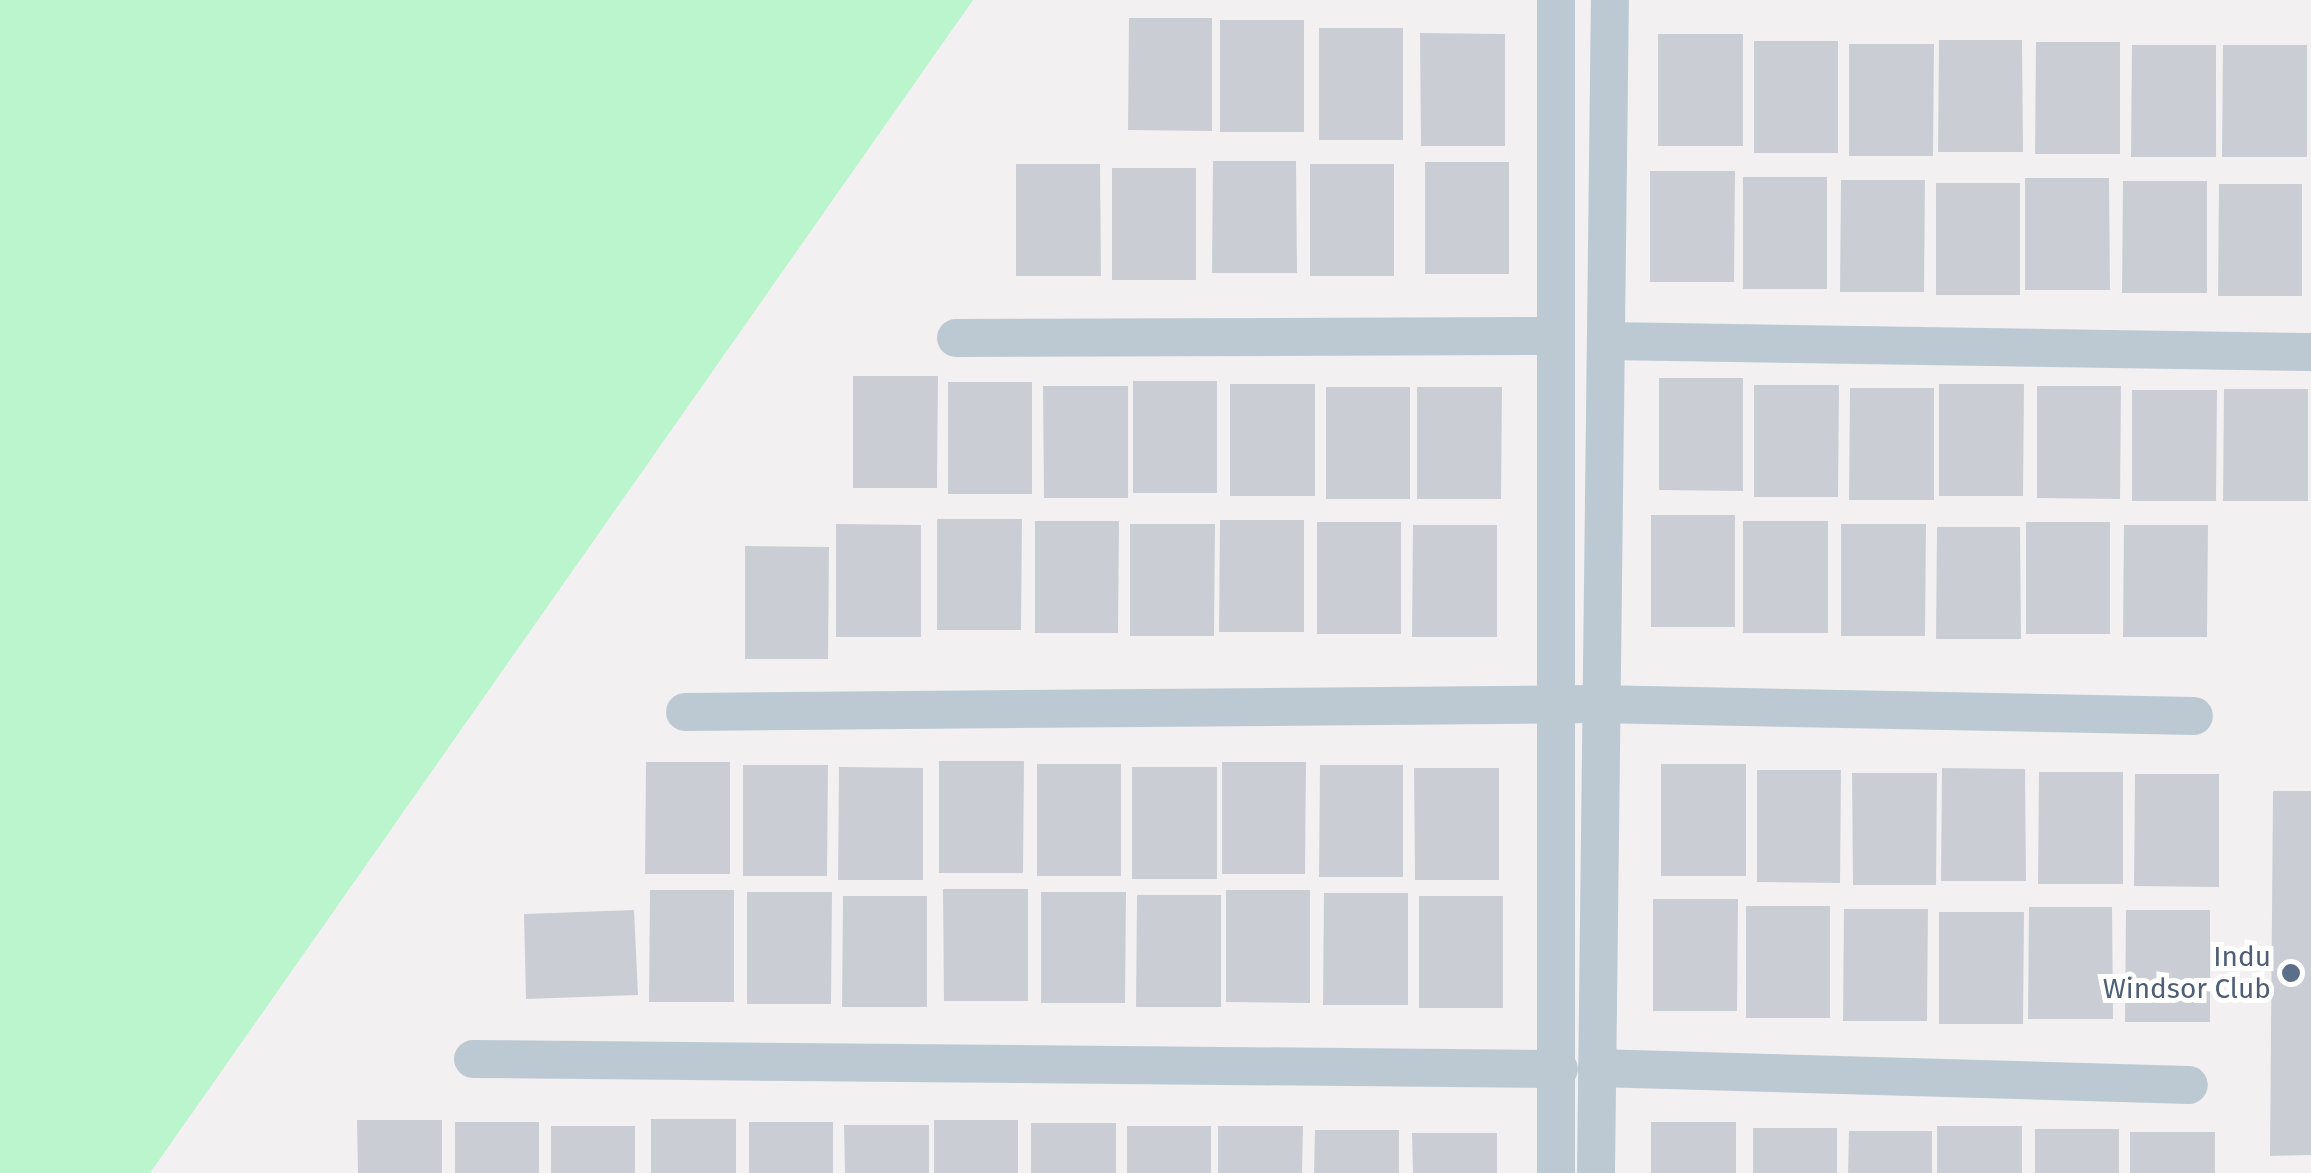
<!DOCTYPE html>
<style>
body{margin:0}
#map{position:relative;width:2311px;height:1173px;overflow:hidden;background:#f3f0f1;font-family:"Fira Sans",sans-serif}
div>[style]{position:absolute}
[style*='--x']{left:calc(var(--x)*1px);top:calc(var(--y)*1px);width:calc(var(--w)*1px);rotate:calc(var(--a)*1deg)}
.green>*{inset:0;background:#bbf5cd}
.building>*{inset:0;background:#caced4}
.street>*{height:38px;margin:-19px;padding:0 19px;transform-origin:19px;border-radius:19px;background:#bdc9d2}
.dots>*{width:28px;height:28px;translate:-50% -50%;box-sizing:border-box;border:5px solid #fff;border-radius:50%}
span{translate:-50% -50%;white-space:nowrap;text-align:center;line-height:1.15;-webkit-text-stroke:10px #fff;paint-order:stroke}
.service-label{font-size:28px;color:#4e5e75}
.right{translate:-100% -50%;text-align:right}
</style>
<div id="map">
<div class="green">
<i style="clip-path:polygon(0 0,973px 0,150px 1173px,0 1173px)"></i>
</div>
<div class="building">
<i style="clip-path:polygon(1129px 18px,1212px 18px,1212px 131px,1128px 130px)"></i>
<i style="clip-path:polygon(1220px 20px,1304px 20px,1304px 132px,1220px 132px)"></i>
<i style="clip-path:polygon(1319px 28px,1403px 28px,1403px 140px,1319px 140px)"></i>
<i style="clip-path:polygon(1420px 33px,1505px 34px,1505px 146px,1421px 146px)"></i>
<i style="clip-path:polygon(1658px 34px,1743px 34px,1743px 146px,1658px 146px)"></i>
<i style="clip-path:polygon(1939px 40px,2022px 40px,2023px 152px,1938px 152px)"></i>
<i style="clip-path:polygon(1754px 41px,1838px 41px,1838px 153px,1754px 153px)"></i>
<i style="clip-path:polygon(2036px 42px,2120px 42px,2120px 154px,2035px 154px)"></i>
<i style="clip-path:polygon(1849px 44px,1934px 44px,1933px 156px,1849px 156px)"></i>
<i style="clip-path:polygon(2132px 45px,2216px 45px,2216px 157px,2131px 157px)"></i>
<i style="clip-path:polygon(2223px 45px,2307px 45px,2307px 157px,2222px 157px)"></i>
<i style="clip-path:polygon(1213px 161px,1296px 161px,1297px 273px,1212px 273px)"></i>
<i style="clip-path:polygon(1425px 162px,1509px 162px,1509px 274px,1425px 274px)"></i>
<i style="clip-path:polygon(1016px 164px,1100px 164px,1101px 276px,1016px 276px)"></i>
<i style="clip-path:polygon(1310px 164px,1394px 164px,1394px 276px,1310px 276px)"></i>
<i style="clip-path:polygon(1112px 168px,1196px 168px,1196px 280px,1112px 280px)"></i>
<i style="clip-path:polygon(1650px 171px,1735px 171px,1734px 282px,1650px 282px)"></i>
<i style="clip-path:polygon(1743px 177px,1827px 177px,1827px 289px,1743px 289px)"></i>
<i style="clip-path:polygon(2025px 178px,2109px 178px,2110px 290px,2025px 290px)"></i>
<i style="clip-path:polygon(1841px 180px,1925px 180px,1924px 292px,1840px 292px)"></i>
<i style="clip-path:polygon(2123px 181px,2207px 181px,2207px 293px,2122px 293px)"></i>
<i style="clip-path:polygon(1936px 183px,2020px 183px,2020px 295px,1936px 295px)"></i>
<i style="clip-path:polygon(2219px 184px,2302px 184px,2302px 296px,2218px 296px)"></i>
<i style="clip-path:polygon(853px 376px,938px 376px,937px 488px,853px 488px)"></i>
<i style="clip-path:polygon(1659px 378px,1743px 378px,1743px 491px,1659px 490px)"></i>
<i style="clip-path:polygon(1133px 381px,1217px 381px,1217px 493px,1133px 493px)"></i>
<i style="clip-path:polygon(948px 382px,1032px 382px,1032px 494px,948px 494px)"></i>
<i style="clip-path:polygon(1230px 384px,1315px 384px,1315px 496px,1230px 496px)"></i>
<i style="clip-path:polygon(1939px 384px,2024px 384px,2023px 496px,1939px 496px)"></i>
<i style="clip-path:polygon(1754px 385px,1839px 385px,1838px 497px,1754px 497px)"></i>
<i style="clip-path:polygon(1043px 386px,1128px 386px,1128px 498px,1044px 498px)"></i>
<i style="clip-path:polygon(2037px 386px,2121px 386px,2120px 499px,2037px 498px)"></i>
<i style="clip-path:polygon(1326px 387px,1410px 387px,1410px 499px,1326px 499px)"></i>
<i style="clip-path:polygon(1417px 387px,1502px 387px,1501px 499px,1417px 499px)"></i>
<i style="clip-path:polygon(1850px 388px,1934px 388px,1934px 500px,1849px 500px)"></i>
<i style="clip-path:polygon(2224px 389px,2308px 389px,2308px 501px,2223px 501px)"></i>
<i style="clip-path:polygon(2132px 390px,2217px 390px,2216px 501px,2132px 501px)"></i>
<i style="clip-path:polygon(1651px 515px,1735px 515px,1735px 627px,1651px 627px)"></i>
<i style="clip-path:polygon(937px 519px,1022px 519px,1021px 630px,937px 630px)"></i>
<i style="clip-path:polygon(1220px 520px,1304px 520px,1304px 632px,1219px 632px)"></i>
<i style="clip-path:polygon(1035px 521px,1119px 521px,1118px 633px,1035px 633px)"></i>
<i style="clip-path:polygon(1743px 521px,1828px 521px,1828px 633px,1743px 633px)"></i>
<i style="clip-path:polygon(1317px 522px,1401px 522px,1401px 634px,1317px 634px)"></i>
<i style="clip-path:polygon(2026px 522px,2110px 522px,2110px 634px,2026px 634px)"></i>
<i style="clip-path:polygon(836px 524px,921px 525px,921px 637px,836px 637px)"></i>
<i style="clip-path:polygon(1130px 524px,1215px 524px,1214px 636px,1130px 636px)"></i>
<i style="clip-path:polygon(1841px 524px,1926px 524px,1925px 636px,1841px 636px)"></i>
<i style="clip-path:polygon(1413px 525px,1497px 525px,1497px 637px,1412px 637px)"></i>
<i style="clip-path:polygon(2124px 525px,2208px 525px,2207px 637px,2123px 637px)"></i>
<i style="clip-path:polygon(1937px 527px,2020px 527px,2021px 639px,1936px 639px)"></i>
<i style="clip-path:polygon(745px 546px,829px 547px,828px 659px,745px 659px)"></i>
<i style="clip-path:polygon(939px 761px,1024px 761px,1023px 873px,939px 873px)"></i>
<i style="clip-path:polygon(646px 762px,730px 762px,730px 874px,645px 874px)"></i>
<i style="clip-path:polygon(1222px 762px,1306px 762px,1305px 874px,1222px 874px)"></i>
<i style="clip-path:polygon(1037px 764px,1121px 764px,1121px 876px,1037px 876px)"></i>
<i style="clip-path:polygon(1661px 764px,1746px 764px,1746px 876px,1661px 876px)"></i>
<i style="clip-path:polygon(743px 765px,828px 765px,827px 876px,743px 876px)"></i>
<i style="clip-path:polygon(1320px 765px,1403px 765px,1403px 877px,1319px 877px)"></i>
<i style="clip-path:polygon(839px 767px,923px 768px,923px 880px,838px 880px)"></i>
<i style="clip-path:polygon(1132px 767px,1217px 767px,1217px 879px,1132px 879px)"></i>
<i style="clip-path:polygon(1414px 768px,1499px 768px,1499px 880px,1415px 880px)"></i>
<i style="clip-path:polygon(1942px 768px,2025px 769px,2026px 881px,1941px 881px)"></i>
<i style="clip-path:polygon(1757px 770px,1841px 770px,1840px 883px,1757px 882px)"></i>
<i style="clip-path:polygon(2039px 772px,2123px 772px,2123px 884px,2038px 884px)"></i>
<i style="clip-path:polygon(1852px 773px,1937px 773px,1936px 885px,1853px 885px)"></i>
<i style="clip-path:polygon(2135px 774px,2219px 774px,2219px 887px,2134px 886px)"></i>
<i style="clip-path:polygon(2273px 791px,2311px 791px,2311px 1155px,2270px 1156px)"></i>
<i style="clip-path:polygon(943px 889px,1028px 889px,1028px 1001px,944px 1001px)"></i>
<i style="clip-path:polygon(650px 890px,734px 890px,734px 1002px,649px 1002px)"></i>
<i style="clip-path:polygon(1226px 890px,1310px 890px,1310px 1003px,1226px 1002px)"></i>
<i style="clip-path:polygon(747px 892px,832px 892px,831px 1004px,747px 1004px)"></i>
<i style="clip-path:polygon(1041px 892px,1126px 892px,1125px 1003px,1041px 1003px)"></i>
<i style="clip-path:polygon(1324px 893px,1408px 893px,1408px 1005px,1323px 1005px)"></i>
<i style="clip-path:polygon(1137px 895px,1221px 895px,1221px 1007px,1136px 1007px)"></i>
<i style="clip-path:polygon(843px 896px,927px 896px,927px 1007px,842px 1007px)"></i>
<i style="clip-path:polygon(1419px 896px,1503px 896px,1503px 1008px,1419px 1008px)"></i>
<i style="clip-path:polygon(1653px 899px,1738px 899px,1737px 1011px,1653px 1011px)"></i>
<i style="clip-path:polygon(1746px 906px,1830px 906px,1830px 1018px,1746px 1018px)"></i>
<i style="clip-path:polygon(2029px 907px,2112px 907px,2113px 1019px,2028px 1019px)"></i>
<i style="clip-path:polygon(1844px 909px,1928px 909px,1927px 1021px,1843px 1021px)"></i>
<i style="clip-path:polygon(634px 910px,638px 995px,526px 999px,524px 914px)"></i>
<i style="clip-path:polygon(2126px 910px,2210px 910px,2210px 1022px,2125px 1022px)"></i>
<i style="clip-path:polygon(1939px 912px,2024px 912px,2023px 1024px,1939px 1024px)"></i>
<i style="clip-path:polygon(651px 1119px,736px 1119px,736px 1173px,651px 1173px)"></i>
<i style="clip-path:polygon(357px 1120px,442px 1120px,442px 1173px,358px 1173px)"></i>
<i style="clip-path:polygon(934px 1120px,1018px 1120px,1018px 1173px,934px 1173px)"></i>
<i style="clip-path:polygon(455px 1122px,539px 1122px,539px 1173px,455px 1173px)"></i>
<i style="clip-path:polygon(749px 1122px,833px 1122px,833px 1173px,749px 1173px)"></i>
<i style="clip-path:polygon(1651px 1122px,1736px 1122px,1736px 1173px,1651px 1173px)"></i>
<i style="clip-path:polygon(1031px 1123px,1116px 1123px,1116px 1173px,1031px 1173px)"></i>
<i style="clip-path:polygon(844px 1125px,929px 1125px,929px 1173px,845px 1173px)"></i>
<i style="clip-path:polygon(551px 1126px,635px 1126px,635px 1173px,551px 1173px)"></i>
<i style="clip-path:polygon(1127px 1126px,1211px 1126px,1211px 1173px,1127px 1173px)"></i>
<i style="clip-path:polygon(1218px 1126px,1303px 1126px,1302px 1173px,1218px 1173px)"></i>
<i style="clip-path:polygon(1937px 1126px,2022px 1126px,2022px 1173px,1937px 1173px)"></i>
<i style="clip-path:polygon(1753px 1128px,1837px 1128px,1837px 1173px,1753px 1173px)"></i>
<i style="clip-path:polygon(2035px 1129px,2119px 1129px,2119px 1173px,2035px 1173px)"></i>
<i style="clip-path:polygon(1315px 1130px,1399px 1130px,1399px 1173px,1314px 1173px)"></i>
<i style="clip-path:polygon(1849px 1131px,1932px 1131px,1932px 1173px,1848px 1173px)"></i>
<i style="clip-path:polygon(2130px 1132px,2215px 1132px,2215px 1173px,2130px 1173px)"></i>
<i style="clip-path:polygon(1412px 1133px,1497px 1133px,1497px 1173px,1413px 1173px)"></i>
</div>
<div class="street">
<i style="--x:956;--y:338;--w:598;--a:-0.19"></i>
<i style="--x:1607;--y:341;--w:704;--a:0.9"></i>
<i style="--x:685;--y:712;--w:911;--a:-0.5"></i>
<i style="--x:1596;--y:704;--w:598;--a:1.15"></i>
<i style="--x:473;--y:1059;--w:1086;--a:0.53"></i>
<i style="--x:1597;--y:1068;--w:592;--a:1.64"></i>
<i style="--x:1556;--y:1173;--w:1173;--a:-90"></i>
<i style="--x:1596;--y:1173;--w:1173;--a:-89.32"></i>
</div>
<div class="dots">
<i style="left:2291px;top:973px;background:#5c6f8a"></i>
</div>
<div class="service-label">
<span class="right" style="left:2271px;top:973px">Indu<br>Windsor Club</span>
</div>
</div>
